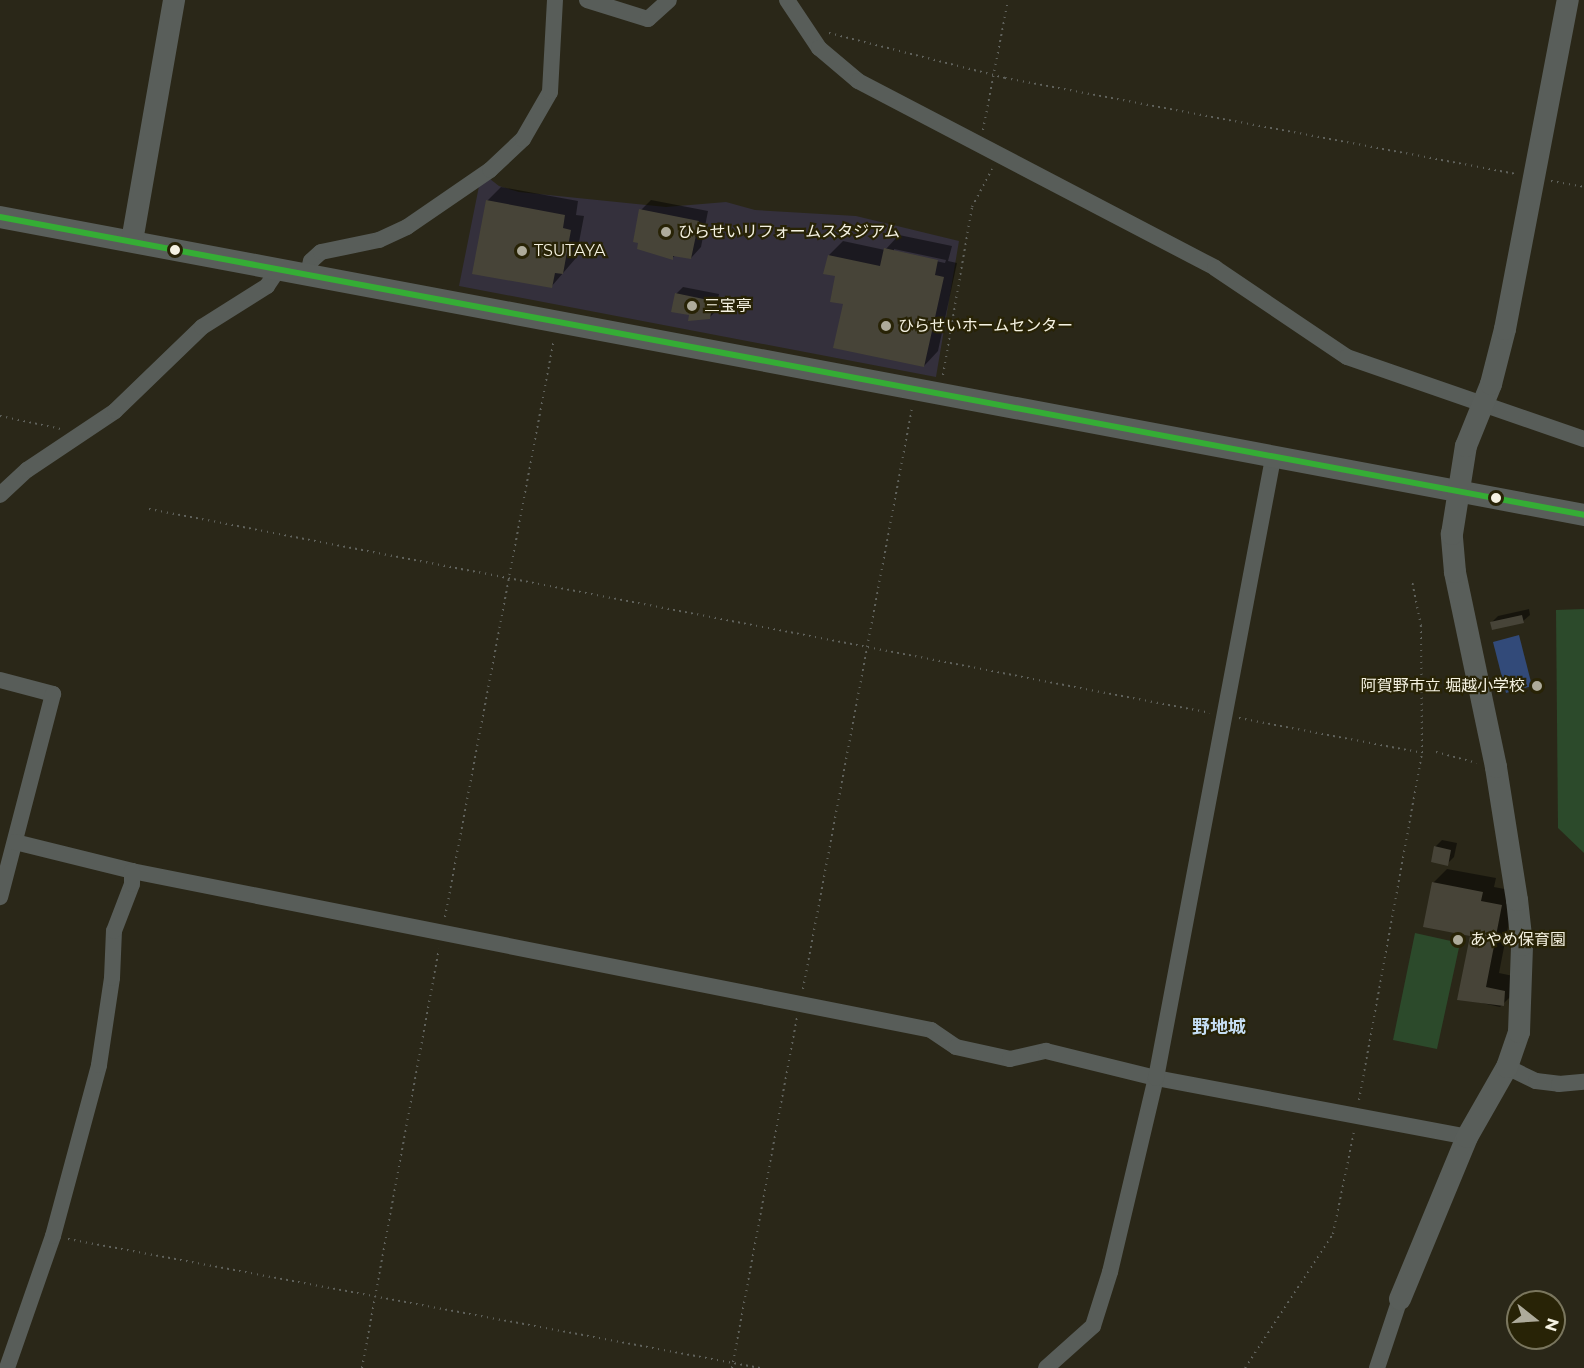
<!DOCTYPE html>
<meta charset="utf-8">
<style>
body{margin:0}
#map{position:relative;width:1584px;height:1368px;overflow:hidden;background:#2a2718;font-family:Montserrat,"Noto Sans JP",sans-serif}
div>[style]{position:absolute}
[style*='--x']{left:calc(var(--x)*1px);top:calc(var(--y)*1px);width:calc(var(--w)*1px);rotate:calc(var(--a)*1deg)}
.commercial>*{inset:0;background:#34303c}
.green>*{inset:0;background:#2c4a2b}
.water>*{inset:0;background:#324a79}
.shadow>*{inset:0;background:#0007}
.building>*{inset:0;background:#474438}
.path>*{height:2px;margin-top:-1px;transform-origin:0;background:repeating-linear-gradient(90deg,#60625c 0 1.5px,transparent 0 6px)}
.street>*{height:16px;margin:-8px;padding:0 8px;transform-origin:8px;border-radius:8px;background:#585d59}
.secondary>*{height:22px;margin:-11px;padding:0 11px;transform-origin:11px;border-radius:11px;background:#595e5a}
.bus-1>*{height:6px;margin:-3px;padding:0 3px;transform-origin:3px;border-radius:3px;background:#35ad35}
.dots>*{width:16px;height:16px;translate:-50% -50%;box-sizing:border-box;border:3px solid #282306;border-radius:50%}
span{translate:-50% -50%;white-space:nowrap;text-align:center;line-height:1.15;-webkit-text-stroke:4.5px #282306;paint-order:stroke}
.poi-label{font-size:16px;color:#f5f2e2}
.left{translate:0 -50%;text-align:left}
.right{translate:-100% -50%;text-align:right}
.neighbourhood-label{font-size:18px;color:#c5def4;font-weight:700}
.north{position:absolute;left:1506px;top:1290px;width:60px;height:60px;box-sizing:border-box;background:#282306;border:2px solid #7a765e;border-radius:50%;rotate:107deg;font-size:16px;font-weight:700;line-height:24px;text-align:center;color:#f5f2e2}
.north::after{content:'';display:block;margin:auto;width:21px;height:27px;background:#aeab9b;clip-path:polygon(50% 0,100% 100%,50% 72%,0 100%)}
</style>
<div id="map">
<div class="commercial">
<i style="clip-path:polygon(490px 179px,499px 186px,519px 192px,666px 207px,726px 202px,755px 210px,856px 216px,959px 241px,936px 377px,459px 286px,479px 186px)"></i>
</div>
<div class="green">
<i style="clip-path:polygon(1584px 609px,1584px 853px,1558px 828px,1556px 610px)"></i>
<i style="clip-path:polygon(1415px 933px,1460px 943px,1437px 1049px,1393px 1040px)"></i>
</div>
<div class="water">
<i style="clip-path:polygon(1519px 635px,1532px 686px,1506px 693px,1493px 642px)"></i>
</div>
<div class="shadow">
<i style="clip-path:polygon(501px 187px,578px 201px,576px 215px,584px 216px,576px 258px,551px 287px,487px 201px)"></i>
<i style="clip-path:polygon(651px 200px,708px 211px,701px 247px,691px 258px,676px 255px,672px 258px,641px 210px)"></i>
<i style="clip-path:polygon(evenodd,899px 235px,952px 246px,948px 261px,957px 263px,938px 351px,924px 366px,844px 303px,829px 255px,843px 241px,885px 250px,899px 235px,894px 249px,946px 260px,945px 263px,894px 252px,894px 249px)"></i>
<i style="clip-path:polygon(683px 287px,719px 294px,716px 311px,709px 318px,690px 314px,676px 294px)"></i>
<i style="clip-path:polygon(1529px 609px,1530px 615px,1523px 621px,1491px 623px,1498px 616px)"></i>
<i style="clip-path:polygon(1442px 840px,1457px 843px,1454px 857px,1447px 864px,1435px 847px)"></i>
<i style="clip-path:polygon(1447px 869px,1496px 878px,1494px 887px,1515px 891px,1499px 973px,1518px 977px,1515px 992px,1500px 1007px,1459px 998px,1471px 935px,1433px 883px)"></i>
</div>
<div class="building">
<i style="clip-path:polygon(486px 200px,565px 215px,563px 228px,571px 230px,563px 274px,555px 273px,552px 288px,472px 274px)"></i>
<i style="clip-path:polygon(639px 209px,699px 221px,691px 259px,673px 256px,673px 260px,637px 249px,638px 243px,633px 242px)"></i>
<i style="clip-path:polygon(884px 248px,938px 260px,935px 275px,944px 277px,924px 367px,833px 348px,843px 304px,830px 302px,835px 276px,823px 274px,828px 255px,880px 266px)"></i>
<i style="clip-path:polygon(675px 293px,713px 301px,710px 319px,688px 321px,689px 315px,671px 312px)"></i>
<i style="clip-path:polygon(1522px 615px,1524px 623px,1492px 630px,1490px 622px)"></i>
<i style="clip-path:polygon(1434px 846px,1451px 850px,1448px 866px,1431px 862px)"></i>
<i style="clip-path:polygon(1432px 882px,1483px 892px,1481px 901px,1502px 905px,1486px 987px,1505px 991px,1504px 1006px,1457px 1000px,1470px 936px,1423px 927px)"></i>
</div>
<div class="path">
<i style="--x:829;--y:33;--w:182;--a:14.3"></i>
<i style="--x:1005;--y:78;--w:520;--a:10.64"></i>
<i style="--x:983;--y:130;--w:132;--a:-79.1"></i>
<i style="--x:1551;--y:181;--w:34;--a:10"></i>
<i style="--x:943;--y:375;--w:170;--a:-80.2"></i>
<i style="--x:972;--y:207;--w:43;--a:-62.2"></i>
<i style="--x:0;--y:416;--w:62;--a:12"></i>
<i style="--x:149;--y:509;--w:1080;--a:10.88"></i>
<i style="--x:1239;--y:718;--w:186;--a:10.8"></i>
<i style="--x:1436;--y:752;--w:42;--a:15"></i>
<i style="--x:445;--y:917;--w:588;--a:-79.32"></i>
<i style="--x:803;--y:989;--w:591;--a:-79.37"></i>
<i style="--x:1359;--y:1100;--w:353;--a:-79.7"></i>
<i style="--x:1422;--y:753;--w:127;--a:-90.5"></i>
<i style="--x:1421;--y:626;--w:46;--a:-101.3"></i>
<i style="--x:68;--y:1239;--w:704;--a:10.56"></i>
<i style="--x:362;--y:1368;--w:426;--a:-79.6"></i>
<i style="--x:732;--y:1368;--w:356;--a:-79.5"></i>
<i style="--x:1245;--y:1368;--w:160;--a:-56.7"></i>
<i style="--x:1333;--y:1234;--w:104;--a:-78.4"></i>
</div>
<div class="street">
<i style="--x:587;--y:0;--w:64;--a:17.3"></i>
<i style="--x:648;--y:19;--w:28;--a:-42"></i>
<i style="--x:787;--y:0;--w:58;--a:56.3"></i>
<i style="--x:819;--y:48;--w:51;--a:40.2"></i>
<i style="--x:858;--y:81;--w:403;--a:27.6"></i>
<i style="--x:1215;--y:268;--w:159;--a:34"></i>
<i style="--x:1347;--y:357;--w:251;--a:19.1"></i>
<i style="--x:307;--y:277;--w:16;--a:-76"></i>
<i style="--x:311;--y:261;--w:13;--a:-42"></i>
<i style="--x:321;--y:252;--w:59;--a:-11.7"></i>
<i style="--x:379;--y:240;--w:31;--a:-25"></i>
<i style="--x:407;--y:227;--w:101;--a:-34.5"></i>
<i style="--x:490;--y:170;--w:45;--a:-43.2"></i>
<i style="--x:523;--y:139;--w:54;--a:-60.1"></i>
<i style="--x:550;--y:92;--w:92;--a:-86.9"></i>
<i style="--x:0;--y:495;--w:37;--a:-43"></i>
<i style="--x:27;--y:470;--w:106;--a:-33.8"></i>
<i style="--x:115;--y:411;--w:121;--a:-44"></i>
<i style="--x:202;--y:327;--w:77;--a:-32.2"></i>
<i style="--x:267;--y:286;--w:18;--a:-56"></i>
<i style="--x:0;--y:680;--w:55;--a:14.8"></i>
<i style="--x:53;--y:694;--w:210;--a:104.6"></i>
<i style="--x:15;--y:842;--w:121;--a:13.9"></i>
<i style="--x:132;--y:871;--w:815;--a:11.25"></i>
<i style="--x:931;--y:1030;--w:30;--a:34"></i>
<i style="--x:956;--y:1047;--w:55;--a:12.5"></i>
<i style="--x:1010;--y:1059;--w:37;--a:-13"></i>
<i style="--x:1046;--y:1051;--w:113;--a:13.8"></i>
<i style="--x:1156;--y:1078;--w:317;--a:10.7"></i>
<i style="--x:1507;--y:1067;--w:32;--a:26"></i>
<i style="--x:1536;--y:1081;--w:23;--a:7"></i>
<i style="--x:1559;--y:1084;--w:25;--a:-5"></i>
<i style="--x:7;--y:1368;--w:140;--a:-70.8"></i>
<i style="--x:53;--y:1236;--w:177;--a:-74.9"></i>
<i style="--x:99;--y:1065;--w:88;--a:-81.5"></i>
<i style="--x:112;--y:978;--w:47;--a:-87.6"></i>
<i style="--x:114;--y:931;--w:50;--a:-69"></i>
<i style="--x:132;--y:884;--w:13;--a:-90"></i>
<i style="--x:1046;--y:1368;--w:63;--a:-41.8"></i>
<i style="--x:1093;--y:1326;--w:57;--a:-72.5"></i>
<i style="--x:1110;--y:1272;--w:199;--a:-76.7"></i>
<i style="--x:1156;--y:1078;--w:631;--a:-79.31"></i>
<i style="--x:1377;--y:1368;--w:73;--a:-71.6"></i>
</div>
<div class="secondary">
<i style="--x:0;--y:217;--w:1612;--a:10.65"></i>
<i style="--x:132;--y:241;--w:245;--a:-80.1"></i>
<i style="--x:1400;--y:1299;--w:175;--a:-67.5"></i>
<i style="--x:1467;--y:1137;--w:81;--a:-60.3"></i>
<i style="--x:1507;--y:1067;--w:37;--a:-71"></i>
<i style="--x:1519;--y:1032;--w:87;--a:-88"></i>
<i style="--x:1522;--y:945;--w:45;--a:-96.3"></i>
<i style="--x:1517;--y:900;--w:135;--a:-99"></i>
<i style="--x:1496;--y:767;--w:199;--a:-101.9"></i>
<i style="--x:1455;--y:572;--w:38;--a:-95"></i>
<i style="--x:1452;--y:534;--w:89;--a:-81"></i>
<i style="--x:1466;--y:446;--w:67;--a:-68"></i>
<i style="--x:1491;--y:384;--w:57;--a:-75.7"></i>
<i style="--x:1505;--y:329;--w:335;--a:-79.2"></i>
</div>
<div class="bus-1">
<i style="--x:0;--y:217;--w:1612;--a:10.65"></i>
</div>
<div class="dots">
<i style="left:666px;top:232px;background:#aeab9b"></i>
<i style="left:175px;top:250px;background:#f5f2e2"></i>
<i style="left:522px;top:251px;background:#aeab9b"></i>
<i style="left:692px;top:306px;background:#aeab9b"></i>
<i style="left:886px;top:326px;background:#aeab9b"></i>
<i style="left:1496px;top:498px;background:#f5f2e2"></i>
<i style="left:1537px;top:686px;background:#aeab9b"></i>
<i style="left:1458px;top:940px;background:#aeab9b"></i>
</div>
<div class="poi-label">
<span class="left" style="left:678px;top:232px">ひらせいリフォームスタジアム</span>
<span class="left" style="left:534px;top:251px">TSUTAYA</span>
<span class="left" style="left:704px;top:306px">三宝亭</span>
<span class="left" style="left:898px;top:326px">ひらせいホームセンター</span>
<span class="right" style="left:1525px;top:686px">阿賀野市立 堀越小学校</span>
<span class="left" style="left:1470px;top:940px">あやめ保育園</span>
</div>
<div class="neighbourhood-label">
<span style="left:1219px;top:1027px">野地城</span>
</div>
<div class="north">N</div>
</div>
